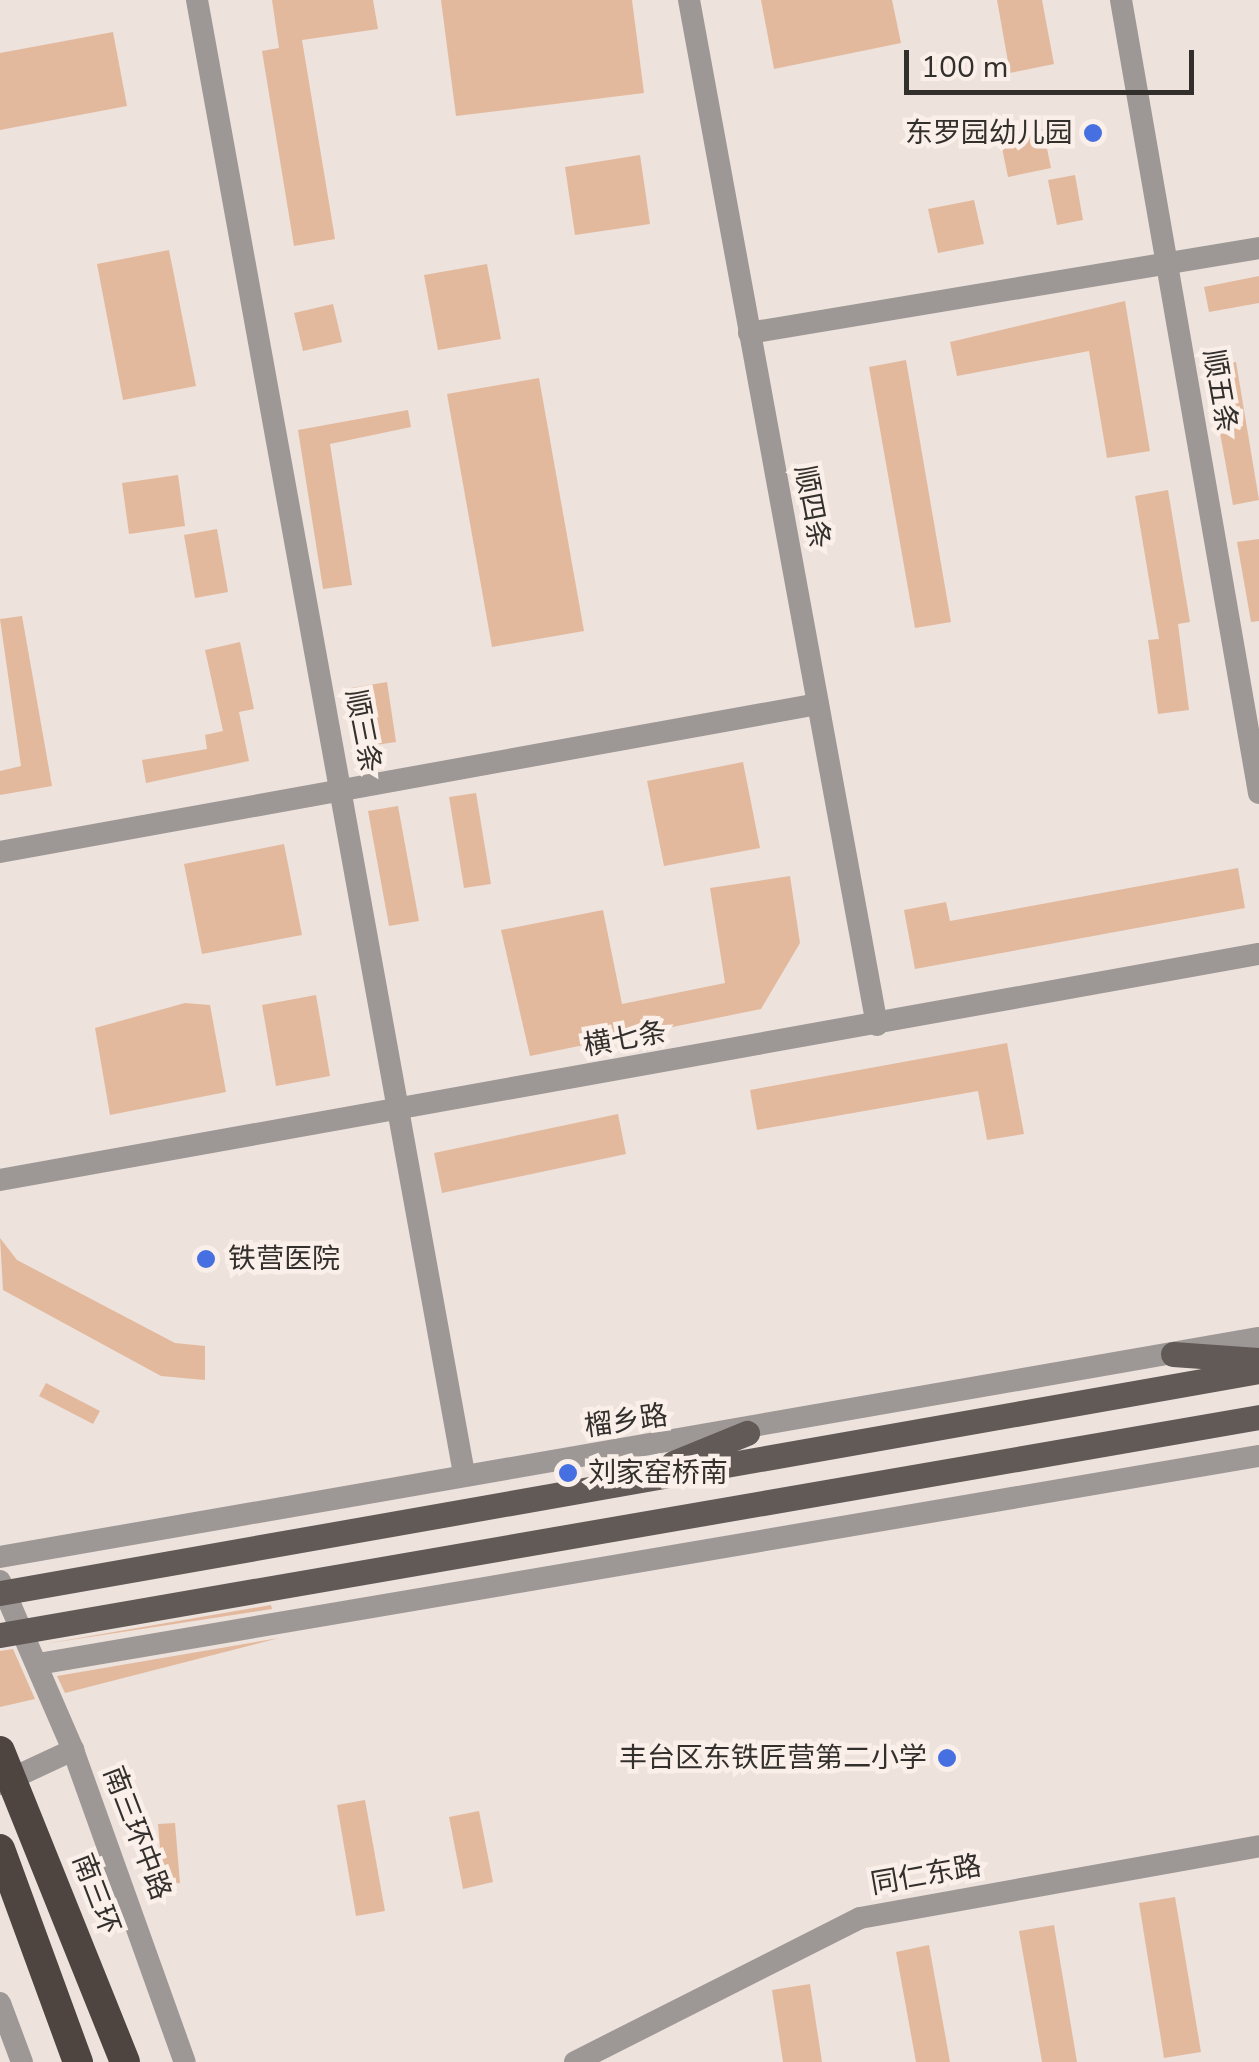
<!DOCTYPE html>
<meta charset="utf-8">
<style>
body{margin:0}
#map{position:relative;width:1259px;height:2062px;overflow:hidden;background:#ede2dc;font-family:"Nunito Sans","Noto Sans SC",sans-serif}
div>[style]{position:absolute}
[style*='--x']{left:calc(var(--x)*1px);top:calc(var(--y)*1px);width:calc(var(--w)*1px);rotate:calc(var(--a)*1deg)}
.building>*{inset:0;background:#e3b99d}
.minor>*{height:22px;margin:-11px;padding:0 11px;transform-origin:11px;border-radius:11px;background:#9d9896}
.major>*{height:25px;margin:-12.5px;padding:0 12.5px;transform-origin:12.5px;border-radius:12.5px;background:#625a57}
.highway>*{height:30px;margin:-15px;padding:0 15px;transform-origin:15px;border-radius:15px;background:#4e4440}
.highway-bridge>*{height:30px;margin:-15px;padding:0 15px;transform-origin:15px;border-radius:15px;background:#4e4440}
.dots>*{width:28px;height:28px;translate:-50% -50%;box-sizing:border-box;border:5px solid #faf0e9;border-radius:50%}
span{translate:-50% -50%;white-space:nowrap;text-align:center;line-height:1.15;-webkit-text-stroke:9px #faf0e9;paint-order:stroke}
.poi-label{font-size:28px;color:#332f2d}
.right{translate:-100% -50%;text-align:right}
.left{translate:0 -50%;text-align:left}
.street-label{font-size:28px;color:#332f2d}
.scale{position:absolute;left:904px;top:50px;width:290px;height:45px;box-sizing:border-box;border:5px solid #332f2d;border-top:0;padding-left:12px;font-size:30px;line-height:35px;white-space:nowrap;color:#332f2d;-webkit-text-stroke:8px #faf0e9;paint-order:stroke}
</style>
<div id="map">
<div class="building">
<i style="clip-path:polygon(272px 0,373px 0,378px 29px,302px 40px,335px 239px,294px 246px,262px 51px,279px 48px)"></i>
<i style="clip-path:polygon(441px 0,632px 0,644px 93px,456px 116px)"></i>
<i style="clip-path:polygon(761px 0,892px 0,901px 43px,774px 69px)"></i>
<i style="clip-path:polygon(997px 0,1042px 0,1054px 64px,1010px 73px)"></i>
<i style="clip-path:polygon(113px 32px,127px 106px,0 130px,0 53px)"></i>
<i style="clip-path:polygon(1043px 129px,1051px 168px,1008px 177px,1000px 138px)"></i>
<i style="clip-path:polygon(640px 155px,650px 224px,575px 235px,565px 167px)"></i>
<i style="clip-path:polygon(1075px 175px,1083px 220px,1057px 225px,1048px 180px)"></i>
<i style="clip-path:polygon(974px 200px,984px 244px,938px 253px,928px 209px)"></i>
<i style="clip-path:polygon(169px 250px,196px 386px,123px 400px,97px 264px)"></i>
<i style="clip-path:polygon(487px 264px,501px 339px,438px 350px,424px 275px)"></i>
<i style="clip-path:polygon(1259px 276px,1259px 303px,1209px 312px,1204px 287px)"></i>
<i style="clip-path:polygon(1125px 301px,1150px 451px,1107px 458px,1089px 351px,957px 376px,950px 342px)"></i>
<i style="clip-path:polygon(333px 304px,342px 342px,303px 351px,294px 313px)"></i>
<i style="clip-path:polygon(906px 360px,951px 622px,915px 628px,869px 367px)"></i>
<i style="clip-path:polygon(1236px 362px,1259px 500px,1233px 505px,1208px 366px)"></i>
<i style="clip-path:polygon(539px 378px,584px 631px,492px 647px,447px 394px)"></i>
<i style="clip-path:polygon(408px 410px,411px 427px,330px 444px,352px 585px,323px 589px,298px 430px)"></i>
<i style="clip-path:polygon(178px 475px,185px 526px,129px 534px,122px 483px)"></i>
<i style="clip-path:polygon(1168px 490px,1190px 622px,1178px 624px,1189px 710px,1158px 714px,1148px 640px,1159px 639px,1135px 496px)"></i>
<i style="clip-path:polygon(217px 529px,228px 592px,195px 598px,184px 535px)"></i>
<i style="clip-path:polygon(1259px 539px,1259px 621px,1251px 622px,1237px 542px)"></i>
<i style="clip-path:polygon(22px 616px,52px 786px,0 795px,0 771px,21px 766px,0 619px)"></i>
<i style="clip-path:polygon(240px 642px,254px 709px,239px 712px,249px 761px,146px 783px,142px 760px,207px 749px,205px 735px,223px 731px,205px 650px)"></i>
<i style="clip-path:polygon(387px 682px,396px 742px,361px 747px,351px 688px)"></i>
<i style="clip-path:polygon(743px 762px,760px 848px,664px 866px,647px 781px)"></i>
<i style="clip-path:polygon(476px 793px,491px 884px,464px 888px,449px 797px)"></i>
<i style="clip-path:polygon(398px 806px,419px 921px,389px 926px,368px 811px)"></i>
<i style="clip-path:polygon(284px 844px,302px 935px,202px 954px,184px 864px)"></i>
<i style="clip-path:polygon(1238px 868px,1245px 908px,915px 969px,904px 910px,946px 902px,950px 921px)"></i>
<i style="clip-path:polygon(790px 876px,800px 943px,761px 1009px,530px 1056px,501px 930px,603px 910px,622px 1004px,725px 983px,710px 888px)"></i>
<i style="clip-path:polygon(316px 995px,330px 1076px,276px 1086px,262px 1005px)"></i>
<i style="clip-path:polygon(185px 1003px,210px 1005px,226px 1092px,110px 1115px,95px 1028px)"></i>
<i style="clip-path:polygon(1007px 1043px,1024px 1134px,987px 1140px,978px 1091px,757px 1130px,750px 1090px)"></i>
<i style="clip-path:polygon(618px 1114px,626px 1154px,442px 1193px,434px 1153px)"></i>
<i style="clip-path:polygon(0 1238px,17px 1260px,175px 1343px,205px 1346px,205px 1380px,161px 1376px,3px 1290px)"></i>
<i style="clip-path:polygon(46px 1383px,100px 1411px,93px 1424px,39px 1396px)"></i>
<i style="clip-path:polygon(271px 1605px,272px 1609px,44px 1644px)"></i>
<i style="clip-path:polygon(279px 1638px,65px 1693px,57px 1676px)"></i>
<i style="clip-path:polygon(13px 1649px,35px 1699px,0 1707px,0 1651px)"></i>
<i style="clip-path:polygon(365px 1800px,385px 1911px,356px 1916px,337px 1805px)"></i>
<i style="clip-path:polygon(479px 1811px,493px 1882px,463px 1889px,449px 1817px)"></i>
<i style="clip-path:polygon(175px 1823px,180px 1883px,163px 1884px,158px 1824px)"></i>
<i style="clip-path:polygon(1175px 1897px,1201px 2052px,1164px 2058px,1139px 1903px)"></i>
<i style="clip-path:polygon(1054px 1925px,1077px 2062px,1042px 2062px,1019px 1931px)"></i>
<i style="clip-path:polygon(929px 1945px,950px 2062px,916px 2062px,896px 1952px)"></i>
<i style="clip-path:polygon(810px 1984px,822px 2062px,783px 2062px,772px 1990px)"></i>
</div>
<div class="minor">
<i style="--x:197;--y:0;--w:1498;--a:79.73"></i>
<i style="--x:689;--y:0;--w:1042;--a:79.61"></i>
<i style="--x:1121;--y:0;--w:805;--a:80.13"></i>
<i style="--x:749;--y:333;--w:517;--a:-9.46"></i>
<i style="--x:0;--y:852;--w:831;--a:-10.26"></i>
<i style="--x:0;--y:1180;--w:1279;--a:-10.18"></i>
<i style="--x:0;--y:1557;--w:1278;--a:-9.87"></i>
<i style="--x:0;--y:1581;--w:184;--a:66.6"></i>
<i style="--x:73;--y:1750;--w:331;--a:70.3"></i>
<i style="--x:38;--y:1664;--w:1239;--a:-9.67"></i>
<i style="--x:0;--y:1784;--w:81;--a:-25"></i>
<i style="--x:0;--y:2003;--w:63;--a:69.6"></i>
<i style="--x:575;--y:2062;--w:319;--a:-26.8"></i>
<i style="--x:860;--y:1918;--w:405;--a:-10.2"></i>
</div>
<div class="major">
<i style="--x:1173;--y:1354;--w:86;--a:4"></i>
<i style="--x:673;--y:1463;--w:80;--a:-22.1"></i>
<i style="--x:0;--y:1593;--w:1278;--a:-10"></i>
<i style="--x:0;--y:1635;--w:1278;--a:-9.82"></i>
</div>
<div class="highway">
<i style="--x:0;--y:1849;--w:227;--a:69.9"></i>
</div>
<div class="highway-bridge">
<i style="--x:0;--y:1751;--w:335;--a:68.1"></i>
</div>
<div class="dots">
<i style="left:1093px;top:133px;background:#4670e2"></i>
<i style="left:206px;top:1259px;background:#4670e2"></i>
<i style="left:568px;top:1473px;background:#4670e2"></i>
<i style="left:947px;top:1758px;background:#4670e2"></i>
</div>
<div class="poi-label">
<span class="right" style="left:1073px;top:133px">东罗园幼儿园</span>
<span class="left" style="left:228px;top:1259px">铁营医院</span>
<span class="left" style="left:588px;top:1473px">刘家窑桥南</span>
<span class="right" style="left:927px;top:1758px">丰台区东铁匠营第二小学</span>
</div>
<div class="street-label">
<span style="left:1220px;top:391px;rotate:80deg">顺五条</span>
<span style="left:812px;top:507px;rotate:79deg">顺四条</span>
<span style="left:363px;top:731px;rotate:79deg">顺三条</span>
<span style="left:625px;top:1039px;rotate:-10deg">横七条</span>
<span style="left:626px;top:1421px;rotate:-8deg">榴乡路</span>
<span style="left:137px;top:1833px;rotate:69deg">南三环中路</span>
<span style="left:926px;top:1875px;rotate:-10deg">同仁东路</span>
<span style="left:96px;top:1894px;rotate:69deg">南三环</span>
</div>
<div class="scale">100 m</div>
</div>
